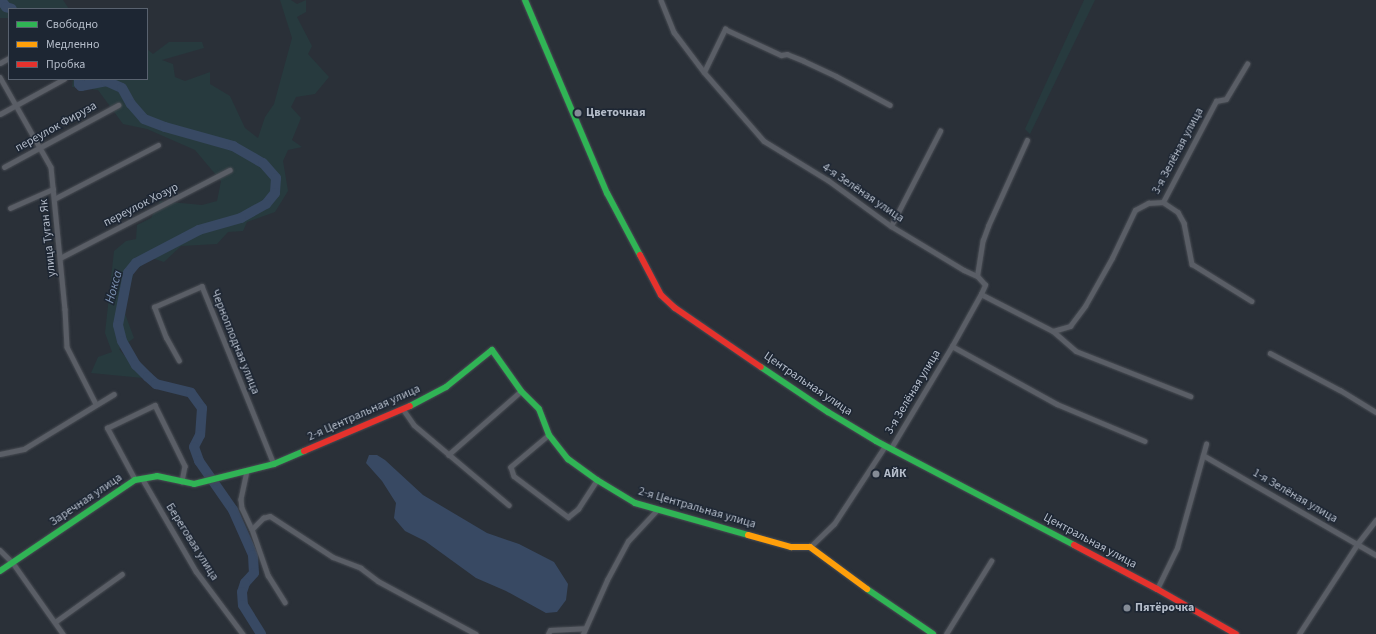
<!DOCTYPE html>
<meta charset="utf-8">
<style>
body{margin:0}
#map{position:relative;width:1376px;height:634px;overflow:hidden;background:#2a3038;font-family:"Source Sans 3",sans-serif}
div>[style]{position:absolute}
[style*='--x']{left:calc(var(--x)*1px);top:calc(var(--y)*1px);width:calc(var(--w)*1px);rotate:calc(var(--a)*1deg)}
.green>*{inset:0;background:#273a3e}
.water>*{inset:0;background:#384963}
.river>*{height:10px;margin:-5px;padding:0 5px;transform-origin:5px;border-radius:5px;background:#384963}
.roads{filter:drop-shadow(0 0 1px #484c53) drop-shadow(0 0 1px #484c53)}
.street>*{height:4.5px;margin:-2.25px;padding:0 2.25px;transform-origin:2.25px;border-radius:2.25px;background:#5a5e66}
.fast>*{height:6px;margin:-3px;padding:0 3px;transform-origin:3px;border-radius:3px;background:#30b455}
.slow>*{height:6px;margin:-3px;padding:0 3px;transform-origin:3px;border-radius:3px;background:#ff9f0a}
.jam>*{height:6px;margin:-3px;padding:0 3px;transform-origin:3px;border-radius:3px;background:#e5322d}
.dots>*{width:11px;height:11px;translate:-50% -50%;box-sizing:border-box;border:2px solid #1d2633;border-radius:50%}
span{translate:-50% -50%;white-space:nowrap;text-align:center;line-height:1.15;-webkit-text-stroke:3px #1d2633;paint-order:stroke}
.poi-label{font-size:12px;color:#b4bcc9;font-weight:700}
.left{translate:0 -50%;text-align:left}
.street-label{font-size:12px;color:#b4bcc9}
.water-label{font-size:13px;color:#7c92b1;font-style:italic}
.legend{position:absolute;left:8px;top:8px;width:140px;height:72px;box-sizing:border-box;background:#1d2633;border:1px solid #59626f;margin:0;padding:5px 7px;list-style:none;font-size:12px;color:#b4bcc9}
.legend li{display:flex;align-items:center;gap:8px;height:20px}
.legend b{width:20px;border:1px solid #59626f}
</style>
<div id="map">
<div class="green">
<i style="clip-path:polygon(0 0,63px 0,69px 9px,9px 9px,9px 18px,0 18px)"></i>
<i style="clip-path:polygon(280px 0,291px 0,297px 4px,306px 0,306px 12px,297px 17px,312px 46px,308px 54px,329px 77px,315px 94px,296px 97px,291px 107px,301px 118px,292px 140px,302px 147px,288px 150px,283px 161px,288px 191px,275px 212px,247px 222px,243px 231px,228px 232px,217px 244px,181px 246px,164px 262px,152px 258px,134px 271px,124px 311px,134px 338px,119px 349px,143px 378px,91px 373px,98px 357px,112px 352px,105px 333px,114px 251px,126px 241px,136px 239px,137px 225px,151px 218px,160px 201px,202px 205px,217px 201px,221px 181px,195px 150px,147px 129px,123px 124px,98px 90px,72px 87px,73px 79px,147px 79px,147px 49px,153px 54px,169px 42px,202px 42px,204px 48px,162px 60px,173px 64px,175px 77px,185px 81px,210px 72px,210px 84px,230px 96px,245px 128px,258px 138px,265px 117px,274px 104px,292px 38px)"></i>
<i style="clip-path:polygon(1084px 0,1095px 0,1030px 134px,1025px 129px)"></i>
</div>
<div class="water">
<i style="clip-path:polygon(369px 455px,377px 455px,385px 460px,423px 495px,487px 533px,519px 544px,554px 562px,568px 584px,566px 600px,557px 612px,546px 613px,506px 591px,476px 578px,425px 541px,405px 531px,394px 518px,396px 503px,382px 481px,366px 463px)"></i>
</div>
<div class="river">
<i style="--x:1;--y:0;--w:9;--a:54"></i>
<i style="--x:6;--y:7;--w:6;--a:18"></i>
<i style="--x:79;--y:79;--w:5;--a:90"></i>
<i style="--x:79;--y:84;--w:3;--a:45"></i>
<i style="--x:81;--y:86;--w:25;--a:-11"></i>
<i style="--x:106;--y:81;--w:17;--a:24"></i>
<i style="--x:122;--y:88;--w:18;--a:61"></i>
<i style="--x:131;--y:104;--w:20;--a:49"></i>
<i style="--x:144;--y:119;--w:22;--a:21"></i>
<i style="--x:165;--y:127;--w:71;--a:15.6"></i>
<i style="--x:233;--y:146;--w:34;--a:30"></i>
<i style="--x:263;--y:163;--w:20;--a:49"></i>
<i style="--x:276;--y:178;--w:15;--a:94"></i>
<i style="--x:275;--y:193;--w:14;--a:129"></i>
<i style="--x:266;--y:204;--w:29;--a:151"></i>
<i style="--x:241;--y:218;--w:44;--a:164.1"></i>
<i style="--x:199;--y:230;--w:71;--a:152.4"></i>
<i style="--x:136;--y:263;--w:13;--a:129"></i>
<i style="--x:128;--y:273;--w:53;--a:100.9"></i>
<i style="--x:118;--y:325;--w:16;--a:76"></i>
<i style="--x:122;--y:341;--w:28;--a:60"></i>
<i style="--x:136;--y:365;--w:17;--a:45"></i>
<i style="--x:148;--y:377;--w:11;--a:41"></i>
<i style="--x:156;--y:384;--w:36;--a:14"></i>
<i style="--x:191;--y:393;--w:19;--a:54"></i>
<i style="--x:202;--y:408;--w:27;--a:94"></i>
<i style="--x:200;--y:435;--w:13;--a:117"></i>
<i style="--x:194;--y:447;--w:15;--a:70"></i>
<i style="--x:199;--y:461;--w:60;--a:55.2"></i>
<i style="--x:233;--y:510;--w:49;--a:66"></i>
<i style="--x:253;--y:555;--w:18;--a:87"></i>
<i style="--x:254;--y:573;--w:13;--a:132"></i>
<i style="--x:245;--y:583;--w:9;--a:108"></i>
<i style="--x:242;--y:592;--w:13;--a:86"></i>
<i style="--x:243;--y:605;--w:34;--a:58"></i>
</div>
<div class="roads">
<div class="street">
<i style="--x:661;--y:0;--w:35;--a:68"></i>
<i style="--x:674;--y:32;--w:50;--a:53.1"></i>
<i style="--x:704;--y:72;--w:91;--a:49"></i>
<i style="--x:764;--y:141;--w:75;--a:31.4"></i>
<i style="--x:828;--y:180;--w:78;--a:36.1"></i>
<i style="--x:891;--y:226;--w:85;--a:31.1"></i>
<i style="--x:964;--y:270;--w:14;--a:25"></i>
<i style="--x:977;--y:276;--w:36;--a:-81"></i>
<i style="--x:983;--y:240;--w:15;--a:-70"></i>
<i style="--x:988;--y:226;--w:94;--a:-65.6"></i>
<i style="--x:0;--y:63;--w:10;--a:-29"></i>
<i style="--x:704;--y:72;--w:48;--a:-64"></i>
<i style="--x:725;--y:29;--w:62;--a:24.9"></i>
<i style="--x:781;--y:55;--w:6;--a:-9"></i>
<i style="--x:787;--y:54;--w:18;--a:22"></i>
<i style="--x:804;--y:61;--w:35;--a:25"></i>
<i style="--x:836;--y:76;--w:61;--a:28.2"></i>
<i style="--x:0;--y:77;--w:103;--a:60.5"></i>
<i style="--x:51;--y:167;--w:143;--a:84.4"></i>
<i style="--x:65;--y:309;--w:38;--a:87"></i>
<i style="--x:67;--y:347;--w:64;--a:63"></i>
<i style="--x:0;--y:114;--w:73;--a:-28.7"></i>
<i style="--x:4;--y:167;--w:130;--a:-28.5"></i>
<i style="--x:54;--y:199;--w:117;--a:-27.4"></i>
<i style="--x:1163;--y:202;--w:18;--a:34"></i>
<i style="--x:1178;--y:212;--w:13;--a:61"></i>
<i style="--x:1184;--y:223;--w:42;--a:79"></i>
<i style="--x:1192;--y:264;--w:70;--a:31.7"></i>
<i style="--x:10;--y:208;--w:47;--a:-23.8"></i>
<i style="--x:891;--y:226;--w:107;--a:-62.7"></i>
<i style="--x:60;--y:258;--w:191;--a:-27.4"></i>
<i style="--x:981;--y:294;--w:81;--a:27.2"></i>
<i style="--x:1053;--y:331;--w:30;--a:41"></i>
<i style="--x:1076;--y:351;--w:123;--a:21.5"></i>
<i style="--x:1053;--y:331;--w:18;--a:-16"></i>
<i style="--x:1070;--y:326;--w:25;--a:-53"></i>
<i style="--x:1085;--y:306;--w:55;--a:-60.6"></i>
<i style="--x:1112;--y:258;--w:53;--a:-64.4"></i>
<i style="--x:1135;--y:210;--w:15;--a:-28"></i>
<i style="--x:1148;--y:203;--w:15;--a:-4"></i>
<i style="--x:1163;--y:202;--w:114;--a:-62.3"></i>
<i style="--x:1216;--y:101;--w:10;--a:-11"></i>
<i style="--x:1226;--y:99;--w:41;--a:-59"></i>
<i style="--x:952;--y:346;--w:120;--a:28.9"></i>
<i style="--x:1057;--y:404;--w:95;--a:22.8"></i>
<i style="--x:1270;--y:353;--w:79;--a:27.9"></i>
<i style="--x:1340;--y:390;--w:42;--a:31.4"></i>
<i style="--x:179;--y:361;--w:26;--a:-119"></i>
<i style="--x:166;--y:338;--w:33;--a:-111"></i>
<i style="--x:154;--y:307;--w:52;--a:-23.6"></i>
<i style="--x:202;--y:286;--w:192;--a:68"></i>
<i style="--x:403;--y:409;--w:19;--a:55"></i>
<i style="--x:414;--y:425;--w:124;--a:40.1"></i>
<i style="--x:549;--y:435;--w:50;--a:139.9"></i>
<i style="--x:511;--y:467;--w:9;--a:72"></i>
<i style="--x:514;--y:476;--w:68;--a:37.2"></i>
<i style="--x:568;--y:517;--w:13;--a:-39"></i>
<i style="--x:578;--y:509;--w:35;--a:-57"></i>
<i style="--x:891;--y:448;--w:119;--a:-59.1"></i>
<i style="--x:952;--y:346;--w:60;--a:-60.9"></i>
<i style="--x:981;--y:294;--w:10;--a:-66"></i>
<i style="--x:985;--y:285;--w:12;--a:-132"></i>
<i style="--x:0;--y:454;--w:25;--a:-12"></i>
<i style="--x:24;--y:449;--w:105;--a:-31.4"></i>
<i style="--x:448;--y:455;--w:97;--a:-41.2"></i>
<i style="--x:1203;--y:455;--w:200;--a:30"></i>
<i style="--x:247;--y:471;--w:29;--a:102"></i>
<i style="--x:241;--y:499;--w:9;--a:84"></i>
<i style="--x:242;--y:508;--w:23;--a:65"></i>
<i style="--x:252;--y:529;--w:49;--a:70.8"></i>
<i style="--x:268;--y:575;--w:32;--a:58"></i>
<i style="--x:142;--y:478;--w:108;--a:59.9"></i>
<i style="--x:196;--y:571;--w:79;--a:53.3"></i>
<i style="--x:135;--y:480;--w:59;--a:-118.3"></i>
<i style="--x:107;--y:428;--w:53;--a:-25.6"></i>
<i style="--x:155;--y:405;--w:68;--a:63.8"></i>
<i style="--x:185;--y:466;--w:16;--a:101"></i>
<i style="--x:252;--y:529;--w:16;--a:-45"></i>
<i style="--x:263;--y:518;--w:7;--a:-16"></i>
<i style="--x:270;--y:516;--w:75;--a:33.1"></i>
<i style="--x:333;--y:557;--w:30;--a:21"></i>
<i style="--x:361;--y:568;--w:21;--a:37"></i>
<i style="--x:378;--y:581;--w:111;--a:28.4"></i>
<i style="--x:810;--y:547;--w:33;--a:-44"></i>
<i style="--x:834;--y:524;--w:93;--a:-56.8"></i>
<i style="--x:0;--y:550;--w:18;--a:45"></i>
<i style="--x:13;--y:563;--w:87;--a:54.8"></i>
<i style="--x:1157;--y:589;--w:46;--a:-64"></i>
<i style="--x:1177;--y:548;--w:108;--a:-74.4"></i>
<i style="--x:55;--y:622;--w:82;--a:-35.6"></i>
<i style="--x:548;--y:634;--w:4;--a:-63"></i>
<i style="--x:550;--y:630;--w:35;--a:-3"></i>
<i style="--x:583;--y:634;--w:59;--a:-66"></i>
<i style="--x:607;--y:580;--w:44;--a:-61.7"></i>
<i style="--x:628;--y:541;--w:42;--a:-46.9"></i>
<i style="--x:946;--y:634;--w:86;--a:-58.3"></i>
<i style="--x:1299;--y:634;--w:108;--a:-57"></i>
<i style="--x:1358;--y:543;--w:29;--a:-52"></i>
</div>
<div class="fast">
<i style="--x:525;--y:0;--w:210;--a:67"></i>
<i style="--x:607;--y:193;--w:70;--a:62"></i>
<i style="--x:761;--y:367;--w:81;--a:33.9"></i>
<i style="--x:828;--y:412;--w:56;--a:31.1"></i>
<i style="--x:876;--y:441;--w:224;--a:27.7"></i>
<i style="--x:410;--y:406;--w:41;--a:-27.8"></i>
<i style="--x:446;--y:387;--w:59;--a:-38.8"></i>
<i style="--x:492;--y:350;--w:50;--a:54.7"></i>
<i style="--x:521;--y:391;--w:25;--a:45"></i>
<i style="--x:539;--y:409;--w:28;--a:69"></i>
<i style="--x:549;--y:435;--w:31;--a:52"></i>
<i style="--x:568;--y:459;--w:36;--a:36"></i>
<i style="--x:597;--y:480;--w:44;--a:31.2"></i>
<i style="--x:635;--y:503;--w:117;--a:15.8"></i>
<i style="--x:0;--y:571;--w:163;--a:-34"></i>
<i style="--x:135;--y:480;--w:22;--a:-10"></i>
<i style="--x:157;--y:476;--w:38;--a:12"></i>
<i style="--x:194;--y:484;--w:82;--a:-14"></i>
<i style="--x:274;--y:464;--w:33;--a:-23"></i>
<i style="--x:867;--y:589;--w:80;--a:34.3"></i>
</div>
<div class="slow">
<i style="--x:748;--y:535;--w:45;--a:15.6"></i>
<i style="--x:791;--y:547;--w:19;--a:0"></i>
<i style="--x:810;--y:547;--w:71;--a:36.4"></i>
</div>
<div class="jam">
<i style="--x:640;--y:255;--w:45;--a:62.3"></i>
<i style="--x:661;--y:295;--w:19;--a:43"></i>
<i style="--x:675;--y:308;--w:104;--a:34.5"></i>
<i style="--x:304;--y:451;--w:115;--a:-23"></i>
<i style="--x:1074;--y:545;--w:94;--a:27.9"></i>
<i style="--x:1157;--y:589;--w:91;--a:29.7"></i>
</div>
</div>
<div class="dots">
<i style="left:578px;top:113px;background:#848b96"></i>
<i style="left:876px;top:474px;background:#848b96"></i>
<i style="left:1127px;top:608px;background:#848b96"></i>
</div>
<div class="poi-label">
<span class="left" style="left:586px;top:113px">Цветочная</span>
<span class="left" style="left:884px;top:474px">АЙК</span>
<span class="left" style="left:1135px;top:608px">Пятёрочка</span>
</div>
<div class="street-label">
<span style="left:56px;top:127px;rotate:-29deg">переулок Фируза</span>
<span style="left:1178px;top:151px;rotate:-62deg">3-я Зелёная улица</span>
<span style="left:863px;top:193px;rotate:34deg">4-я Зелёная улица</span>
<span style="left:141px;top:205px;rotate:-27deg">переулок Хозур</span>
<span style="left:48px;top:238px;rotate:-96deg">улица Туган Як</span>
<span style="left:235px;top:342px;rotate:68deg">Черноплодная улица</span>
<span style="left:808px;top:384px;rotate:34deg">Центральная улица</span>
<span style="left:913px;top:392px;rotate:-59deg">3-я Зелёная улица</span>
<span style="left:364px;top:413px;rotate:-24deg">2-я Центральная улица</span>
<span style="left:1295px;top:496px;rotate:30deg">1-я Зелёная улица</span>
<span style="left:86px;top:500px;rotate:-34deg">Заречная улица</span>
<span style="left:697px;top:508px;rotate:16deg">2-я Центральная улица</span>
<span style="left:1090px;top:541px;rotate:28deg">Центральная улица</span>
<span style="left:192px;top:542px;rotate:58deg">Береговая улица</span>
</div>
<div class="water-label">
<span style="left:114px;top:287px;rotate:-75deg">Нокса</span>
</div>
<ul class="legend">
<li><b style="height:5px;background:#30b455"></b>Свободно</li>
<li><b style="height:5px;background:#ff9f0a"></b>Медленно</li>
<li><b style="height:5px;background:#e5322d"></b>Пробка</li>
</ul>
</div>
